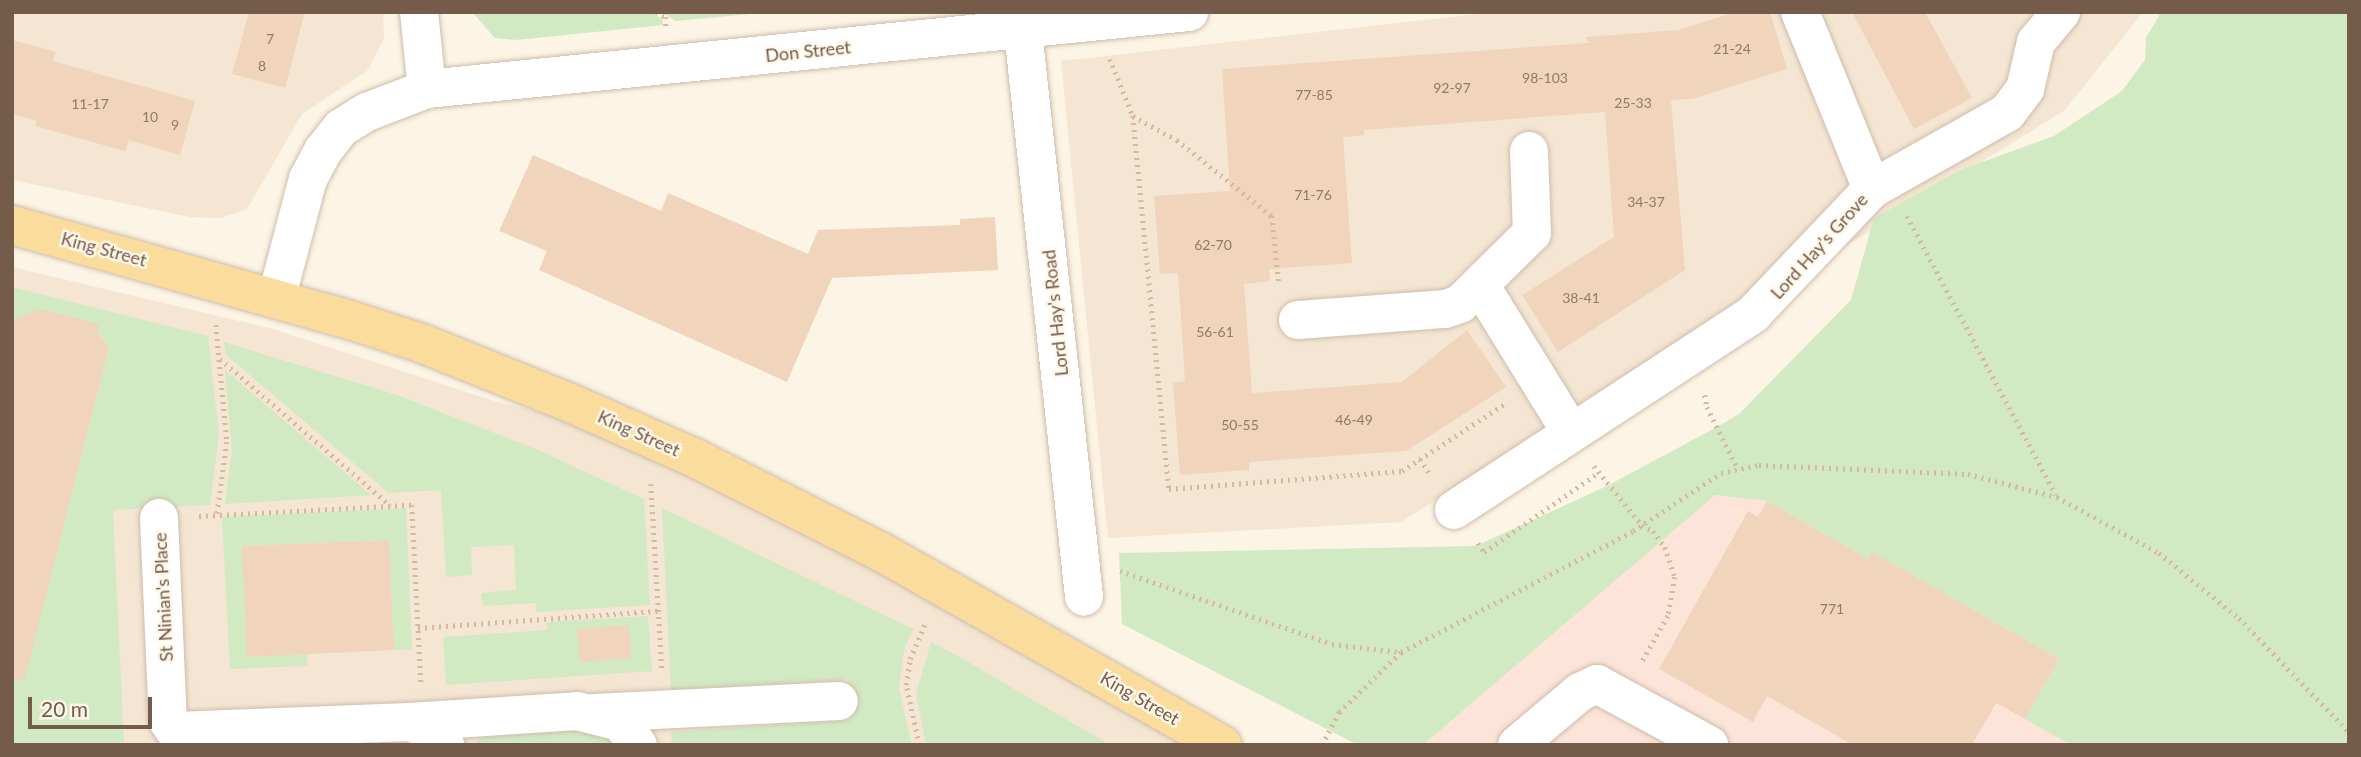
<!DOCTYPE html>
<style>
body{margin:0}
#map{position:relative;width:2361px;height:757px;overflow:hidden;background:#fcf4e4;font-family:Lato,sans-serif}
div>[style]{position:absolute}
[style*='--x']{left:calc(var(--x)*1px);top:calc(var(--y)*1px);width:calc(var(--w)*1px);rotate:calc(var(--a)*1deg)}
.residential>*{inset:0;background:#f4e6d2}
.commercial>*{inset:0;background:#fce4d8}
.green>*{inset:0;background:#d1eac3}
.building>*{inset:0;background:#f1d4bc}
.path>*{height:4.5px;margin-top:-2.25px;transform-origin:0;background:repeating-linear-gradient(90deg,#d6b79f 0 2px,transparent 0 7px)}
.roads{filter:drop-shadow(0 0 2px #cebcab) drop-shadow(0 0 2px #cebcab)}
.minor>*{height:38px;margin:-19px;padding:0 19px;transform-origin:19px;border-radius:19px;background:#fff}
.major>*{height:38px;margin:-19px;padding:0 19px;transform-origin:19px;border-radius:19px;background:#fadc9d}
span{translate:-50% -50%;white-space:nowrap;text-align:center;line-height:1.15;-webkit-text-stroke:5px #fff8ea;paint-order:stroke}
.number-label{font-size:14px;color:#937966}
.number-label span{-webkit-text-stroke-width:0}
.street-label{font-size:18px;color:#745b4a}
.frame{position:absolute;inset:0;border:14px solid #745b4a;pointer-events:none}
.scale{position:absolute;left:28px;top:697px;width:124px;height:32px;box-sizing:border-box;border:4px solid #745b4a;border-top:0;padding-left:9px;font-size:21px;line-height:24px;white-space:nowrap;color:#745b4a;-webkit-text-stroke:5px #fff8ea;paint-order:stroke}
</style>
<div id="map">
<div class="residential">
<i style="clip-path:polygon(12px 12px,383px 12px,384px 38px,367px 71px,302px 114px,247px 209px,221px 218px,190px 217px,12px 180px)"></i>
<i style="clip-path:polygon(1495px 12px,2143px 12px,2065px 110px,1401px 522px,1108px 538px,1061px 61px)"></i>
<i style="clip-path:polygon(12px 267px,273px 329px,494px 401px,649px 438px,1222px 745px,12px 745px)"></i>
</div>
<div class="commercial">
<i style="clip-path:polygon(1714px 495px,1767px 501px,1868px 559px,1872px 552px,2059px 659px,2026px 719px,2071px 745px,1423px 745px)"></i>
</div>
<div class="green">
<i style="clip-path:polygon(472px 12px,650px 12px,662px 19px,663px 25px,516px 40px,495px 38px)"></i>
<i style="clip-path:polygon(661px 12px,771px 12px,676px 21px)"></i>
<i style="clip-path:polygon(2161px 12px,2349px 12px,2349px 745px,2071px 745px,2025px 719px,2059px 659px,1873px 553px,1868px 559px,1767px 501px,1715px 495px,1423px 745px,1358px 745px,1122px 624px,1119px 553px,1476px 546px,1607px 486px,1719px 426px,1739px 414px,1851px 300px,1874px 218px,1960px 170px,2054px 136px,2122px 91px,2145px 60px,2146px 38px)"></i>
<i style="clip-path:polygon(12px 287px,208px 336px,219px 435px,210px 505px,113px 510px,124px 745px,12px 745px)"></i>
<i style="clip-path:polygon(224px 342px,397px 395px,538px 450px,644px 499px,650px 605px,536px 612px,536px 603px,483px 606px,481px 593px,516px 590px,514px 545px,471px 547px,472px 575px,446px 577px,441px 490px,389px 493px,226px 355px)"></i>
<i style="clip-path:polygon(225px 370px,371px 495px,225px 504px,232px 450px)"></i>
<i style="clip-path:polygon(406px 508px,412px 649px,394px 650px,389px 540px,243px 546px,307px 654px,307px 666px,230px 669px,222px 517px)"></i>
<i style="clip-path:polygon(662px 508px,913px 629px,904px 650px,899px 689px,912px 745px,672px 745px,671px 732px,850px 720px,848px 679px,671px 690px)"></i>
<i style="clip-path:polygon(648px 616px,652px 671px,446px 685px,443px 637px,547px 630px,546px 622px)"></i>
<i style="clip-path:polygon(931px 642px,958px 656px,1110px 745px,926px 745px,916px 694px)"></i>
<i style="clip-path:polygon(572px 730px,602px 734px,619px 745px,476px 744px,482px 735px)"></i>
</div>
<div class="building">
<i style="clip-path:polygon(249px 12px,305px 12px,285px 88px,232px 74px)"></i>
<i style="clip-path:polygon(1735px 12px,1770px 12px,1787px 69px,1692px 99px,1671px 100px,1685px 270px,1558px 352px,1522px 295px,1614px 237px,1605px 112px,1364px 130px,1364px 135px,1343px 137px,1352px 263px,1269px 269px,1270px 281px,1244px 284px,1252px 393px,1402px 382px,1467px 330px,1506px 387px,1406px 451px,1249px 462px,1249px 470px,1180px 475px,1173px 383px,1185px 381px,1178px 273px,1160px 274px,1154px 196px,1230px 191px,1222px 69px,1589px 43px,1586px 37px,1679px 30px)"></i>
<i style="clip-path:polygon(1852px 12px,1925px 12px,1972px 98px,1914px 129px)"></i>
<i style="clip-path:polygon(12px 40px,56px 52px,53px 61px,195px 101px,180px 155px,129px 140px,125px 151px,35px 126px,37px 121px,12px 114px)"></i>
<i style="clip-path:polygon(533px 155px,661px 211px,668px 193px,808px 254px,818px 230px,960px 225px,960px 219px,995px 217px,998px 270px,832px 278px,787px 382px,539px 270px,547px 251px,499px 231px)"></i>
<i style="clip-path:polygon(40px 309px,99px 324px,97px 332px,109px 348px,24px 680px,12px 679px,12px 321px)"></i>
<i style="clip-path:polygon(1767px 501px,1868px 559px,1872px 552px,2059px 659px,2025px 719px,1996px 703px,1972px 745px,1853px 745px,1767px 696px,1753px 722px,1659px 669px,1748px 511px,1758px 517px)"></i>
<i style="clip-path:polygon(389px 540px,394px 650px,247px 657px,242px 546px)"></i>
<i style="clip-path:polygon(629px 625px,631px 658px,580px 662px,577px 629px)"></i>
</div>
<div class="path">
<i style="--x:656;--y:12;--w:11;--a:27"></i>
<i style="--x:666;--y:17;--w:9;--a:90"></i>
<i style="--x:1110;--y:59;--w:61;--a:68"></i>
<i style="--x:1133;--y:116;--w:50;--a:28.6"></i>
<i style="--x:1177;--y:140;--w:122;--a:38.7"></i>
<i style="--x:1272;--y:216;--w:68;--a:84.1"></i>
<i style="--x:1133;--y:116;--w:375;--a:84.5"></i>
<i style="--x:1169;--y:489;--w:234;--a:-4.4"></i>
<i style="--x:1402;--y:471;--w:124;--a:-33.2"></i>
<i style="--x:1907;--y:216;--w:316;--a:61.9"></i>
<i style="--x:216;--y:325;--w:118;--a:84.6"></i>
<i style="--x:227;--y:442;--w:74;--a:97.8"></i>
<i style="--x:220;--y:359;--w:225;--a:40.7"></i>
<i style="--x:1705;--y:395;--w:12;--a:81"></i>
<i style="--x:1707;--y:407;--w:67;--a:63.4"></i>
<i style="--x:1420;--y:459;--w:20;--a:57"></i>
<i style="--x:1594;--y:466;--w:76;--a:50.9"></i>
<i style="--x:1642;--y:525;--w:13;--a:29"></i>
<i style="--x:1653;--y:531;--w:20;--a:53"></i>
<i style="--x:1665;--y:547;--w:32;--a:72"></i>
<i style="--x:1675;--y:577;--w:40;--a:100"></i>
<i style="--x:1668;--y:616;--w:53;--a:119.5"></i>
<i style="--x:651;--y:484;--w:186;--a:86.6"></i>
<i style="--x:199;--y:516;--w:213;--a:-3"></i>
<i style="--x:412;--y:505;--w:177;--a:87.1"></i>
<i style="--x:1478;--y:543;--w:11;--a:56"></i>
<i style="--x:1484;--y:552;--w:139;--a:-34.7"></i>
<i style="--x:1120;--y:571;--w:224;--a:19"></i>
<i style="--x:1332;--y:644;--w:68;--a:6.7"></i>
<i style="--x:418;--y:628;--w:241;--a:-4.1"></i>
<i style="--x:919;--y:745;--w:61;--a:-102.2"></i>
<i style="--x:906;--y:685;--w:26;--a:-81"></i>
<i style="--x:910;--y:659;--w:38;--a:-67"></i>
<i style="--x:1322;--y:745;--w:37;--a:-63"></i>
<i style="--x:1339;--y:712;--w:86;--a:-44.1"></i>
<i style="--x:1401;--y:652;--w:262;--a:-27.5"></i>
<i style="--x:1633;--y:531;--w:105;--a:-33.4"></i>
<i style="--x:1721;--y:473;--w:39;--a:-12"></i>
<i style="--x:1759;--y:465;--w:209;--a:2.5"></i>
<i style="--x:1968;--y:474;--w:92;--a:14.5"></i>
<i style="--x:2057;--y:497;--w:116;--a:28.8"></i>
<i style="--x:2159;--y:553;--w:103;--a:39.1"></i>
<i style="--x:2239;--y:618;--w:158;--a:46"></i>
</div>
<div class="roads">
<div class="minor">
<i style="--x:419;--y:12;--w:77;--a:84.1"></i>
<i style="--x:1021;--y:12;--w:588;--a:83.85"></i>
<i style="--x:1872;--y:189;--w:155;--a:-29.4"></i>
<i style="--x:2007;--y:113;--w:30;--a:-53"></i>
<i style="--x:2025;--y:89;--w:48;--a:-76.8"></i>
<i style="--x:2036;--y:42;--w:39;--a:-50"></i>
<i style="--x:1480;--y:285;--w:172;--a:58.3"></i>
<i style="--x:277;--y:296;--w:121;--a:-75.2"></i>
<i style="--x:308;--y:179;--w:32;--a:-62"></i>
<i style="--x:323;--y:151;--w:29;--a:-52"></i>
<i style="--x:341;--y:128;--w:31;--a:-32"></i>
<i style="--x:367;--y:112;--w:64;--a:-21"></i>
<i style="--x:427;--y:89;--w:766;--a:-5.77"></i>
<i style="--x:1298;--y:320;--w:148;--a:-4.3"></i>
<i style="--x:1446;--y:309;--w:15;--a:-20"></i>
<i style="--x:1460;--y:304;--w:101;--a:-44.6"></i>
<i style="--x:1532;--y:233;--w:82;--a:-92.1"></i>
<i style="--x:1454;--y:510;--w:358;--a:-33.2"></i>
<i style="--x:1753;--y:314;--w:173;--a:-46.4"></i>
<i style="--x:1872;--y:189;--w:191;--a:-112.1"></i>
<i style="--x:159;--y:518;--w:203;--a:87.5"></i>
<i style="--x:168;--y:721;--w:12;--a:55"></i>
<i style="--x:175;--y:731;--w:234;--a:-2.2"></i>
<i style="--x:409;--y:722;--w:19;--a:18"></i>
<i style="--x:427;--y:728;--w:25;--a:43"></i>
<i style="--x:594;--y:713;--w:245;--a:-2.8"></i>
<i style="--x:409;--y:722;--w:168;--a:-3.7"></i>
<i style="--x:577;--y:711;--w:44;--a:14.3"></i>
<i style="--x:620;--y:722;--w:29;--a:52"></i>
<i style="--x:1517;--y:745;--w:82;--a:-40.1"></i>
<i style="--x:1580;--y:692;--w:19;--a:-25"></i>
<i style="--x:1597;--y:684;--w:128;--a:28.6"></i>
</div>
<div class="major">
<i style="--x:12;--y:225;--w:351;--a:15.7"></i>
<i style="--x:350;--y:320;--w:75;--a:17.9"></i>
<i style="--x:421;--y:343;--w:166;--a:21.9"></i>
<i style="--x:575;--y:405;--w:131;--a:23.8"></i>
<i style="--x:695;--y:458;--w:211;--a:26.8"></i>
<i style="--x:883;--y:553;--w:390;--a:29.5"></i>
</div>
</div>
<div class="number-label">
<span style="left:270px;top:39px">7</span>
<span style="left:1732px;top:49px">21-24</span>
<span style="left:262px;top:66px">8</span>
<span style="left:1545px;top:78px">98-103</span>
<span style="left:1452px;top:88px">92-97</span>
<span style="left:1314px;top:95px">77-85</span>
<span style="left:1633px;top:103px">25-33</span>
<span style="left:90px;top:104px">11-17</span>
<span style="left:150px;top:117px">10</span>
<span style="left:175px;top:125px">9</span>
<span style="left:1313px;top:195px">71-76</span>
<span style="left:1646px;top:202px">34-37</span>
<span style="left:1213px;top:245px">62-70</span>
<span style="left:1581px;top:298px">38-41</span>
<span style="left:1215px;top:332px">56-61</span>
<span style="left:1354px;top:420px">46-49</span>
<span style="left:1240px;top:425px">50-55</span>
<span style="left:1832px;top:609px">771</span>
</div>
<div class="street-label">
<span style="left:808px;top:51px;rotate:-6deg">Don Street</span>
<span style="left:1819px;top:246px;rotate:-48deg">Lord Hay's Grove</span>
<span style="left:104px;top:249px;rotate:15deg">King Street</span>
<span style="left:1055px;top:313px;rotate:-96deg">Lord Hay's Road</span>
<span style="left:639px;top:433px;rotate:24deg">King Street</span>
<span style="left:163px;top:597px;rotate:-93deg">St Ninian's Place</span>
<span style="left:1140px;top:698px;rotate:30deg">King Street</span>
</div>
<div class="frame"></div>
<div class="scale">20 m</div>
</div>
